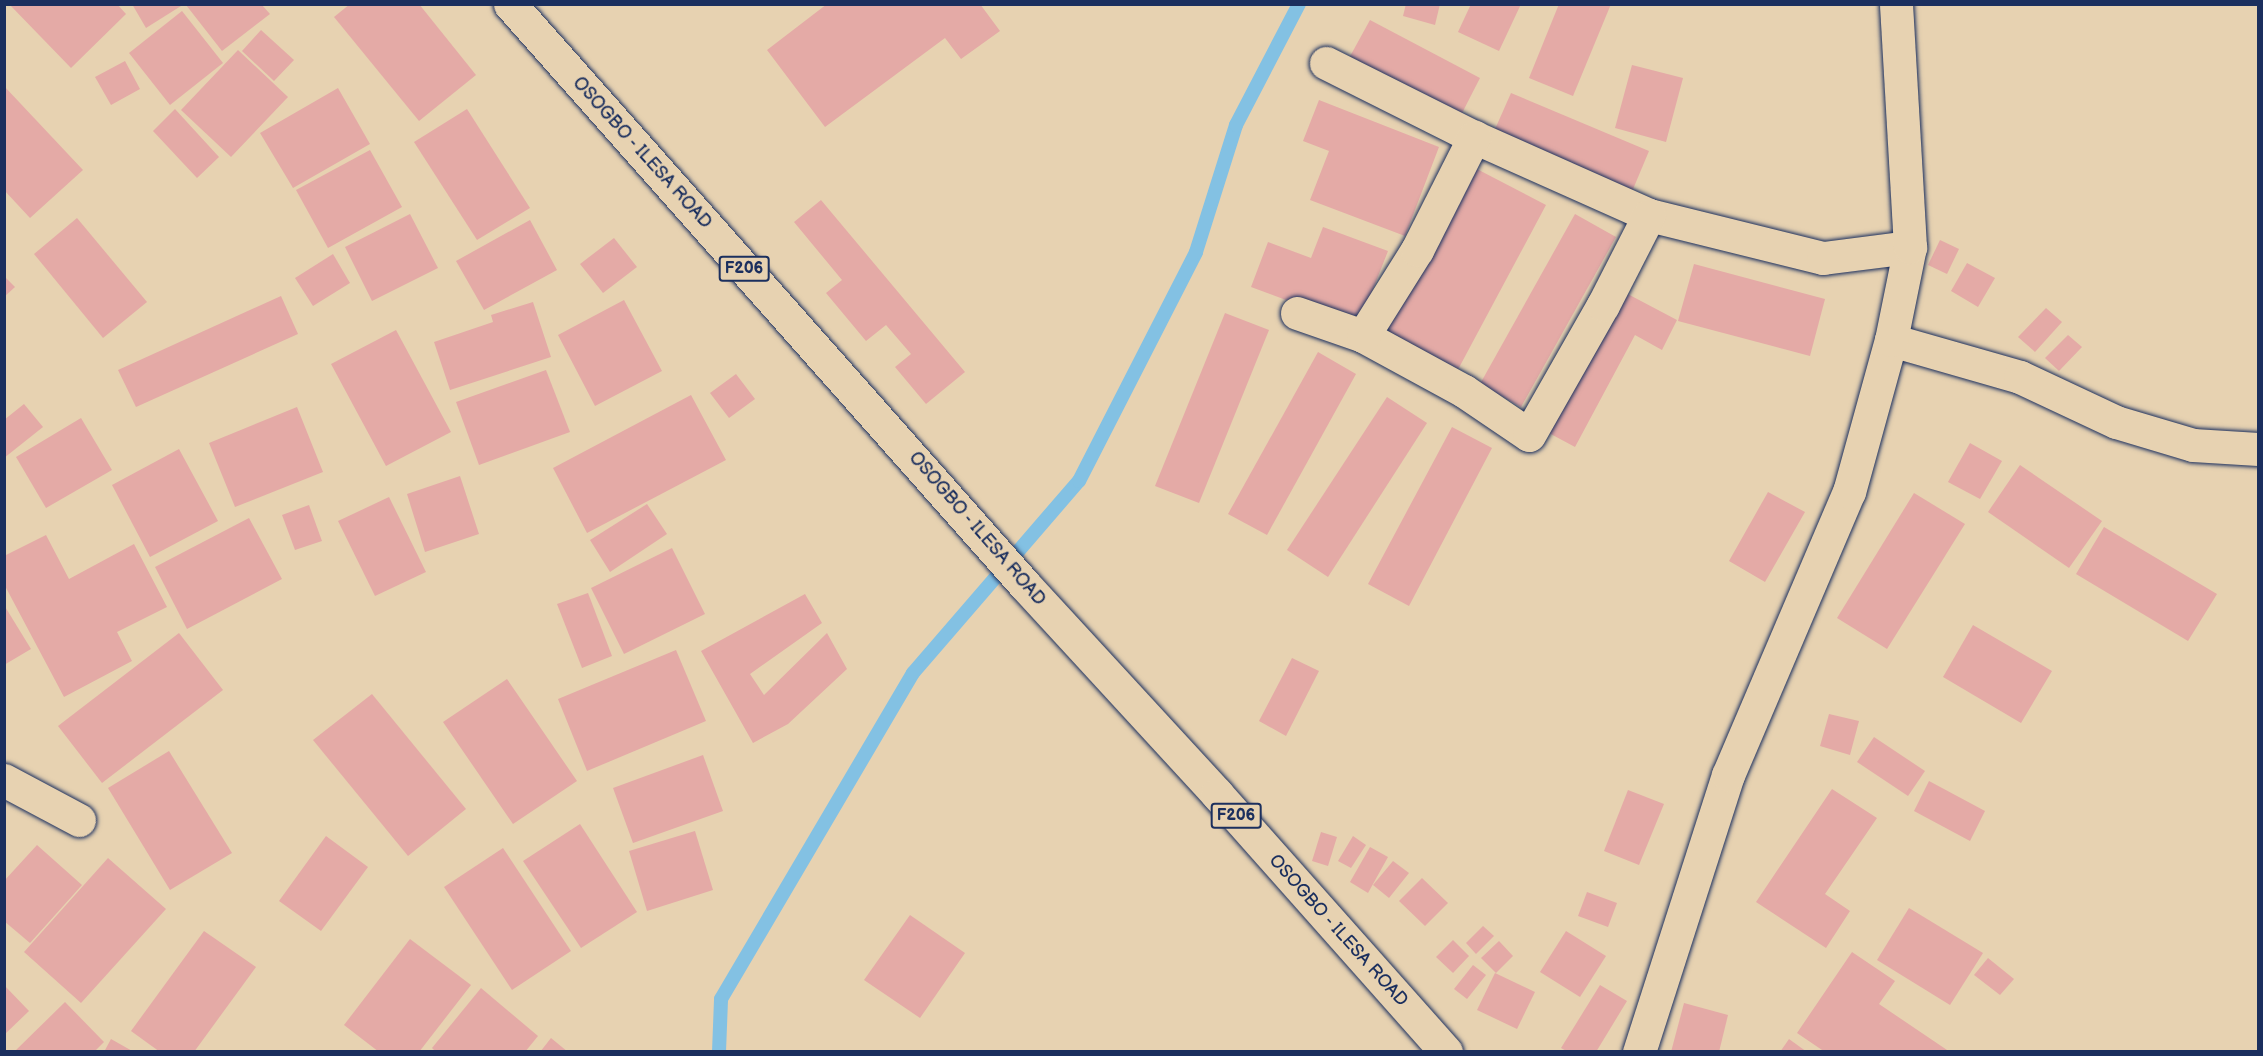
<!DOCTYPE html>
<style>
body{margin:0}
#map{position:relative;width:2263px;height:1056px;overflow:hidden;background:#e7d2b1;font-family:"Balsamiq Sans",sans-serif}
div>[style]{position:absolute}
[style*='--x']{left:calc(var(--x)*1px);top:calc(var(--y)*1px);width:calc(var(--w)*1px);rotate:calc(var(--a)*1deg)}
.stream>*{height:14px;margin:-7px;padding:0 7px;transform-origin:7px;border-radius:7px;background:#83c1e3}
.building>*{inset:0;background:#e4aaa6}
.roads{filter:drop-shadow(0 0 2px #1b2f5e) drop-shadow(0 0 2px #1b2f5e)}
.minor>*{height:33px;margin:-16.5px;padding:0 16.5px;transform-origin:16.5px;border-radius:16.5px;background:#e7d2b1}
.primary>*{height:33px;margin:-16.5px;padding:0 16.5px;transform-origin:16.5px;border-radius:16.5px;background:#e7d2b1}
span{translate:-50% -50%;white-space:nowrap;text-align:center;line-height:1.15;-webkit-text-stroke:4.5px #e7d2b1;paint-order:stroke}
.shield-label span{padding:2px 4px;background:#e7d2b1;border:2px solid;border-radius:4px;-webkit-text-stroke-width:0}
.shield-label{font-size:16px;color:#1b2f5e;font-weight:700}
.street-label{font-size:18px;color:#1b2f5e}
.frame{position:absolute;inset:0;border:6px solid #1b2f5e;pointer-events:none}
</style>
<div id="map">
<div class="stream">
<i style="--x:719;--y:1052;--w:53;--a:-87.8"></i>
<i style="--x:721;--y:999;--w:378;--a:-59.5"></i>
<i style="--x:913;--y:673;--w:254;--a:-49.2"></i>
<i style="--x:1079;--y:481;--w:257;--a:-62.9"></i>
<i style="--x:1196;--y:252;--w:133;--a:-72.5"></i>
<i style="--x:1236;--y:125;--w:136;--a:-62.5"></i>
</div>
<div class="building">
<i style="clip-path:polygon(9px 4px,117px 4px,126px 14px,71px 68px)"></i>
<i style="clip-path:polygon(132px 4px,180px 4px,181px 6px,146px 28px)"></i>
<i style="clip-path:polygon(350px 4px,419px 4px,476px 75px,419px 121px,334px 17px)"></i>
<i style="clip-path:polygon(827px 4px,980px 4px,1000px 31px,961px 59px,945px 38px,825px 127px,767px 50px)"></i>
<i style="clip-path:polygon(1406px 4px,1440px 4px,1435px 25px,1403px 16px)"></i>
<i style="clip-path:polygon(1471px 4px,1521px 4px,1499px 51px,1458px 32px)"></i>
<i style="clip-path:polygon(1559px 4px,1611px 4px,1573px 96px,1529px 78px)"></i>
<i style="clip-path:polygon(186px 5px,262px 5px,270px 14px,222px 51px)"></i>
<i style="clip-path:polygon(182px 11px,223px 63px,170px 105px,129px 53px)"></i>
<i style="clip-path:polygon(1370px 20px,1480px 78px,1459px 119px,1348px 60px)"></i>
<i style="clip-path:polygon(261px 30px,294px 60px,274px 81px,242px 51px)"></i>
<i style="clip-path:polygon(238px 50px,288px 97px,231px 157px,181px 110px)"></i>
<i style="clip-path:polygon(125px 61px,140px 89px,111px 105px,95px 77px)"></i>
<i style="clip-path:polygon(1632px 65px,1683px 78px,1666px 142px,1615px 128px)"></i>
<i style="clip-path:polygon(4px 86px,83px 170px,30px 218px,4px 190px)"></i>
<i style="clip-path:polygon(338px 88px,370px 144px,293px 188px,260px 133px)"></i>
<i style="clip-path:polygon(1511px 93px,1649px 151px,1631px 194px,1492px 136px)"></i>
<i style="clip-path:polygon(1319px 100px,1439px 147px,1405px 236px,1310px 200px,1329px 151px,1303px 141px)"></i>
<i style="clip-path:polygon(175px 109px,219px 157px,197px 178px,153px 131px)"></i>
<i style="clip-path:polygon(467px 109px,530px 208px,477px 240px,414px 142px)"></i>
<i style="clip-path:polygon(370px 150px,402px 207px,328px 248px,296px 190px)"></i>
<i style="clip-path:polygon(1473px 167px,1546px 205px,1454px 377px,1382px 339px)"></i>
<i style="clip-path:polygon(821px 200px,965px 372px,926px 404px,895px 367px,911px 354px,886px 325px,866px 341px,826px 293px,842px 280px,794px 222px)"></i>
<i style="clip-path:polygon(410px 214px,438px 268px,372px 301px,345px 247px)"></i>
<i style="clip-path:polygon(1575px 214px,1616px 237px,1521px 407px,1480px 384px)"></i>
<i style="clip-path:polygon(77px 218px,147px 302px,103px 338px,34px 254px)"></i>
<i style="clip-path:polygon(530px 220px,557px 270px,484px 310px,456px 261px)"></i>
<i style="clip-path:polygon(1323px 227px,1388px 251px,1358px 327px,1251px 287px,1268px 242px,1311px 258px)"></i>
<i style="clip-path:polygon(614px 238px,637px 267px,603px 293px,580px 264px)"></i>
<i style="clip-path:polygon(1940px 240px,1959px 249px,1947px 274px,1928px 265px)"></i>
<i style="clip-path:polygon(333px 254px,350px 283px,313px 306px,295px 278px)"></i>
<i style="clip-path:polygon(1967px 263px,1995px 278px,1978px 307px,1951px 291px)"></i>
<i style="clip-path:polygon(1694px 264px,1825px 299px,1810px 356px,1678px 321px)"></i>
<i style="clip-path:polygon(4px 276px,15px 287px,4px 297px)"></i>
<i style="clip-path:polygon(1622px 291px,1677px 320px,1662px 350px,1635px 335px,1575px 447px,1547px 432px)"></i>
<i style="clip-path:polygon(281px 296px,298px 334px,136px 407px,118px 370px)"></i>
<i style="clip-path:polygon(624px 300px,662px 371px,595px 406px,558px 335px)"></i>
<i style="clip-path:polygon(533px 302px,551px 357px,450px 390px,434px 342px,493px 322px,491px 315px)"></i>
<i style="clip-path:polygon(2046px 308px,2062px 322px,2035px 352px,2018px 337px)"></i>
<i style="clip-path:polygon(1225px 313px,1269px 330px,1199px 503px,1155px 486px)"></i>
<i style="clip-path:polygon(396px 330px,451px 432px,386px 466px,331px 364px)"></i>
<i style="clip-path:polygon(2068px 335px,2082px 347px,2059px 371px,2045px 358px)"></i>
<i style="clip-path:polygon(1318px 352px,1356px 374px,1267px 535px,1228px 514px)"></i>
<i style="clip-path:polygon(546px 370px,570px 432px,479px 465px,456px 402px)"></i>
<i style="clip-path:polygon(736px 374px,755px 399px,729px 418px,710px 393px)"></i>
<i style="clip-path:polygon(691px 395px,726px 460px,587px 533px,553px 468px)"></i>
<i style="clip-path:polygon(1387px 397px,1427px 423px,1328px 577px,1287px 550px)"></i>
<i style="clip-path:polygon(24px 404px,43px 427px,4px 458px,4px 420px)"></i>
<i style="clip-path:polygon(297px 407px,323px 472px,235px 507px,209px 443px)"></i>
<i style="clip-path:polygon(81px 418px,112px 470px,46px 508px,16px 457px)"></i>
<i style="clip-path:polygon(1452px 427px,1492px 448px,1409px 606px,1368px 584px)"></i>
<i style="clip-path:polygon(1970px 443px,2002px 461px,1980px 499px,1948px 482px)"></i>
<i style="clip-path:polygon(179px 449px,218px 521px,150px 557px,112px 485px)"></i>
<i style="clip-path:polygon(2020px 465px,2102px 521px,2069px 568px,1988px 512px)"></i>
<i style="clip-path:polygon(460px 476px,479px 534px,425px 552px,407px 494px)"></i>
<i style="clip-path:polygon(1768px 492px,1805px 512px,1765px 582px,1729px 561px)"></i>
<i style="clip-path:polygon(1914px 493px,1965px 524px,1887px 649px,1837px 618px)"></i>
<i style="clip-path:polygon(389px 497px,426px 572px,375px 596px,338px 521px)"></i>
<i style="clip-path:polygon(647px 504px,667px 534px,610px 572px,590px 540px)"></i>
<i style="clip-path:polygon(309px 505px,322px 541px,295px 550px,282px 515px)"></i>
<i style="clip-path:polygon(249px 518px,282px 579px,187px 629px,155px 567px)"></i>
<i style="clip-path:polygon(2104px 527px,2217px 594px,2188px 641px,2076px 574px)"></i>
<i style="clip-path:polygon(46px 535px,69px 579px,134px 544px,167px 607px,117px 632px,132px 661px,64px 697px,4px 584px,4px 556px)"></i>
<i style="clip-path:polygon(672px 548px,705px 614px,624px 654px,591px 588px)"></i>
<i style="clip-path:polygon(588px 593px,612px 656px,582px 668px,557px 604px)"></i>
<i style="clip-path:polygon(805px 594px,822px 623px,750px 674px,764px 695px,827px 633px,847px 669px,788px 724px,753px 743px,701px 651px)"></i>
<i style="clip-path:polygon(4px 605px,31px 649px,4px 665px)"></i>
<i style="clip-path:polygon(1973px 625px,2052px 671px,2021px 723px,1943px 677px)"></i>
<i style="clip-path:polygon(179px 633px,223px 690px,102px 783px,58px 726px)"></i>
<i style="clip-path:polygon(676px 650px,706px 721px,587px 771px,558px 699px)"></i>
<i style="clip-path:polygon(1292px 658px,1319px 671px,1286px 736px,1259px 721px)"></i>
<i style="clip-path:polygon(507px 679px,577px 781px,513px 824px,443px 722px)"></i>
<i style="clip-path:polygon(372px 694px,466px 809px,408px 856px,313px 740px)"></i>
<i style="clip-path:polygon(1829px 714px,1859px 721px,1850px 755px,1820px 746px)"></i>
<i style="clip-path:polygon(1874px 737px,1925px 771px,1908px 796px,1857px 762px)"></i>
<i style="clip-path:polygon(169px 751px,232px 853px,170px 890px,108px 788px)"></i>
<i style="clip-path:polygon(703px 755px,723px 811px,633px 843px,613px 788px)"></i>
<i style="clip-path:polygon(1929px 781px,1985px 811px,1970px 841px,1914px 811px)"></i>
<i style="clip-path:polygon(1832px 789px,1877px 818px,1825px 894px,1850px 911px,1826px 948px,1756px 902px)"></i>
<i style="clip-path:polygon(1628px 790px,1664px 804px,1639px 865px,1604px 851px)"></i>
<i style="clip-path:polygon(580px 824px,637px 912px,581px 948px,523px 861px)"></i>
<i style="clip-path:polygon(695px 831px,713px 890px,647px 911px,629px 851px)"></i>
<i style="clip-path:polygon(1321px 832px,1337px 837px,1328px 866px,1312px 861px)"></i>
<i style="clip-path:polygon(326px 836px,368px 867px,321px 931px,279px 901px)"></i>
<i style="clip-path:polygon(1353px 836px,1366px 845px,1351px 868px,1338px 861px)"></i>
<i style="clip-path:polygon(37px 845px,82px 885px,30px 943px,4px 921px,4px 881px)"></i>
<i style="clip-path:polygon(1370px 847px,1388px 857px,1368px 893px,1350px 882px)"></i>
<i style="clip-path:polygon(503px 848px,571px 951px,512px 990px,444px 887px)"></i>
<i style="clip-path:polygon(108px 858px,166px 909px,81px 1003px,24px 952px)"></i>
<i style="clip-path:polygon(1393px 861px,1409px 873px,1389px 898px,1373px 885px)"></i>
<i style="clip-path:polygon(1422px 878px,1448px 903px,1425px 926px,1399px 901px)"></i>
<i style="clip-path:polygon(1587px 892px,1617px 903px,1608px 927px,1578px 916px)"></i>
<i style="clip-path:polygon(1909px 908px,1983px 953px,1950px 1005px,1877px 960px)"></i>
<i style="clip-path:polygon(910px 915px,965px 953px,920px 1018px,864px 980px)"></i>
<i style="clip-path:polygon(1483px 926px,1494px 936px,1476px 954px,1466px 943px)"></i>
<i style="clip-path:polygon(204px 931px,256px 967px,194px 1052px,160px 1052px,131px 1031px)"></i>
<i style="clip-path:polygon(1566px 931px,1606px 956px,1580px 997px,1540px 972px)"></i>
<i style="clip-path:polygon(410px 939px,471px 985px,419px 1052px,379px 1052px,344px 1025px)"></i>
<i style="clip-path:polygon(1453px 940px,1469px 956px,1453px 973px,1436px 957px)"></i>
<i style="clip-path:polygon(1499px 941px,1513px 956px,1496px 973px,1481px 958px)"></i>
<i style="clip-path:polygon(1852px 952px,1895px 981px,1879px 1004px,1950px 1052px,1825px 1052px,1797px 1033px)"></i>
<i style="clip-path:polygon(1988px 958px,2014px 979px,2000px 995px,1974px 975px)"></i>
<i style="clip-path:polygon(1473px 965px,1486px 975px,1467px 999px,1454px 989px)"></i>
<i style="clip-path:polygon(1495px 973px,1535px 992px,1517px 1029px,1477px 1010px)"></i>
<i style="clip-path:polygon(4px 985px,29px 1011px,4px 1035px)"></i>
<i style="clip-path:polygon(1600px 985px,1627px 1001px,1596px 1052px,1568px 1052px,1561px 1048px)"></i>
<i style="clip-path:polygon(481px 988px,538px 1036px,525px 1052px,436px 1052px,432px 1048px)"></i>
<i style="clip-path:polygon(65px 1002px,104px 1042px,94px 1052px,14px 1052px)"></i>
<i style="clip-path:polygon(1684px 1003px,1728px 1015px,1719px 1052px,1671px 1052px)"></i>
<i style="clip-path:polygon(551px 1038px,568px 1052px,540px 1052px)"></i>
<i style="clip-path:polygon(111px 1039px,134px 1052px,104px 1052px)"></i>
<i style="clip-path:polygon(1789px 1039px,1807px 1052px,1780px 1052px)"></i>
</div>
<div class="roads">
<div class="minor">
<i style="--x:1326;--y:63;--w:165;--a:26.6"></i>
<i style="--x:1474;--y:137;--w:192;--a:24"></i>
<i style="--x:1649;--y:215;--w:179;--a:13.9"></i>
<i style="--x:1823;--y:258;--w:88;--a:-7.2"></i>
<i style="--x:1297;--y:313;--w:70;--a:19.2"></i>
<i style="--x:1363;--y:336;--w:115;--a:28.6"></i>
<i style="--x:1464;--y:391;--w:78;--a:34.1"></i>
<i style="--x:1529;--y:435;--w:150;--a:-60.4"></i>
<i style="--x:1603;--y:305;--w:101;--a:-62.9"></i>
<i style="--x:1363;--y:336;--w:102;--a:-57.9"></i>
<i style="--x:1417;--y:250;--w:127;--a:-63.2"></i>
<i style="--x:1891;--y:340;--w:134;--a:16"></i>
<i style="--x:2020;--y:377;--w:106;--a:25.1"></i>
<i style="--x:2116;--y:422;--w:80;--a:16.6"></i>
<i style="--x:2193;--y:445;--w:65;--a:3.5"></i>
<i style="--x:4;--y:780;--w:85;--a:28.1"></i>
<i style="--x:1639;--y:1052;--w:291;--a:-72.2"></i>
<i style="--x:1728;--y:775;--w:308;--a:-66.9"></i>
<i style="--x:1849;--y:492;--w:158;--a:-74.6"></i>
<i style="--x:1891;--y:340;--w:95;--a:-78.5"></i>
<i style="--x:1910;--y:247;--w:243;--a:-93.3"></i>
</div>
<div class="primary">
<i style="--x:510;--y:4;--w:775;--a:48.45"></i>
<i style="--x:1024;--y:584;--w:285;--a:47.4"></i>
<i style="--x:1217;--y:794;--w:345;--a:48.4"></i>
</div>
</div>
<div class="shield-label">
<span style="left:744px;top:269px">F206</span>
<span style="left:1236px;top:816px">F206</span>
</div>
<div class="street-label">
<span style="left:642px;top:153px;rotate:48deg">OSOGBO - ILESA ROAD</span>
<span style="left:977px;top:529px;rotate:49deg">OSOGBO - ILESA ROAD</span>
<span style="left:1338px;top:931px;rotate:48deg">OSOGBO - ILESA ROAD</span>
</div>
<div class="frame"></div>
</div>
